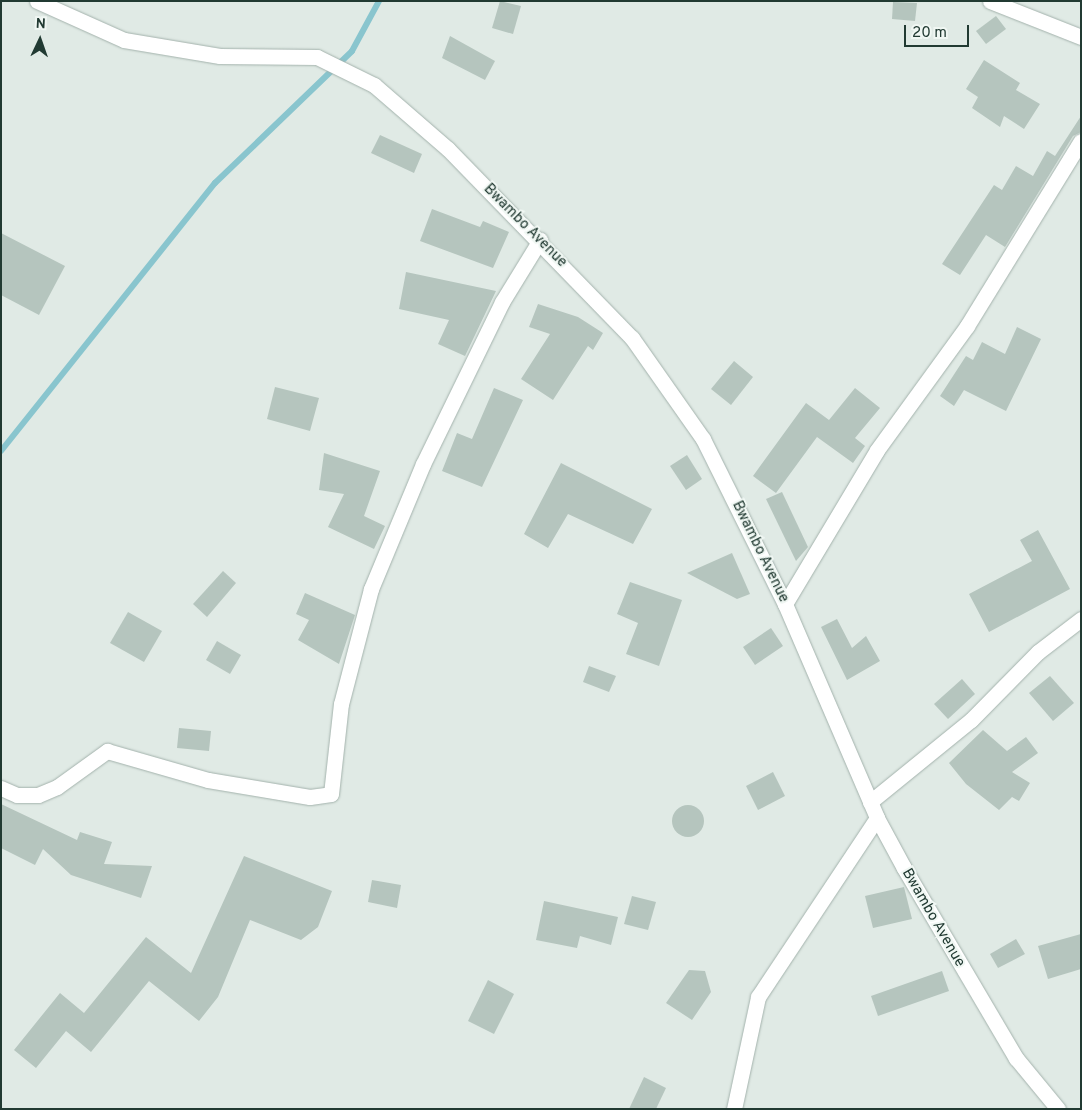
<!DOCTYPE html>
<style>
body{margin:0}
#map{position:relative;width:1082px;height:1110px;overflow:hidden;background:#e0eae5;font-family:Overpass,sans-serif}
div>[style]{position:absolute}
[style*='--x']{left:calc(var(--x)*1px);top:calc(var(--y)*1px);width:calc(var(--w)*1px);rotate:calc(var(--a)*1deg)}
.stream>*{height:6px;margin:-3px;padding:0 3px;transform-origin:3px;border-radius:3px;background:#89c5ce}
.building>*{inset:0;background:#b5c5be}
.round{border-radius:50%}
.roads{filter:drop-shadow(0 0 1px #a3b2ac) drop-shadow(0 0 1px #a3b2ac)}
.minor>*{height:15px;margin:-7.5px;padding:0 7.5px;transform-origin:7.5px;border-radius:7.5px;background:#fff}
span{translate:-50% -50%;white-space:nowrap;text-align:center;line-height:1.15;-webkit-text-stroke:4px #f0f7f3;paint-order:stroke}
.street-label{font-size:15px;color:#213a32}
.frame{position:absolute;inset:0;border:2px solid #213a32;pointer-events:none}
.north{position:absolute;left:15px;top:15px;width:50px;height:50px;-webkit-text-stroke:4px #f0f7f3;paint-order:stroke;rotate:3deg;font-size:14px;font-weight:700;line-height:20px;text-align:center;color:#213a32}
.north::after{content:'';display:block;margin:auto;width:18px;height:22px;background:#213a32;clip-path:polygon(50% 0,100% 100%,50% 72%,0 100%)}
.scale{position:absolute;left:904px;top:25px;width:65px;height:22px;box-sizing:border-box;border:2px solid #213a32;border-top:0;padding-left:6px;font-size:15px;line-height:18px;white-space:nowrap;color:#213a32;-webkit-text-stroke:4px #f0f7f3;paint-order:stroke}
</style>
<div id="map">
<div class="stream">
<i style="--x:1;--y:451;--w:343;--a:-51.4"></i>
<i style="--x:215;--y:183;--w:190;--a:-43.9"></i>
<i style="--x:352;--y:51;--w:57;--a:-61.6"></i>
</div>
<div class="building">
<i style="clip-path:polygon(500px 1px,521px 6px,513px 34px,492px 28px)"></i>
<i style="clip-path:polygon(893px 2px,917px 3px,915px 21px,892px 19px)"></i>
<i style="clip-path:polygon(996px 16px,1006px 29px,986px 44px,976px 31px)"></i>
<i style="clip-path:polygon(450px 36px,495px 61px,485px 80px,442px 58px)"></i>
<i style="clip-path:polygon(984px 60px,1020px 83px,1016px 90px,1040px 104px,1024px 129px,1004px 116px,1000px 127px,972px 108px,978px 97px,966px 89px)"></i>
<i style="clip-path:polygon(1081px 116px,1081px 132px,1073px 136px,1005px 247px,986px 235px,960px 275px,942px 264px,994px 185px,1002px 190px,1016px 166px,1033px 176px,1047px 151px,1055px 156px)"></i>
<i style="clip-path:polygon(380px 135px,422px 154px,414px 173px,371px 153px)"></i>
<i style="clip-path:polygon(432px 209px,480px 227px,483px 221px,509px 232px,493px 268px,420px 241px)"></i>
<i style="clip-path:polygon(1px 233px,65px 266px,39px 315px,1px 295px)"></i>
<i style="clip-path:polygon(406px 272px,496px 291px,465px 356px,438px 344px,449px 320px,399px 309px)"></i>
<i style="clip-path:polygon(538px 304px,578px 317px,603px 333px,593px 350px,588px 346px,553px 400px,521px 379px,550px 334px,529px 327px)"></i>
<i style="clip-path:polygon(1017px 327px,1041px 339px,1006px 411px,964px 390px,954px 406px,940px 396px,966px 356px,973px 360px,982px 342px,1005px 354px)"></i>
<i style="clip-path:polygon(734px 361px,753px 377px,731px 405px,711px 389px)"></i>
<i style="clip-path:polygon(275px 387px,319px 398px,310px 431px,267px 419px)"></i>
<i style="clip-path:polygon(494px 388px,523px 400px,482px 487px,442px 471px,457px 433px,472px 439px)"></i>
<i style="clip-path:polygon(855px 388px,880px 408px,855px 438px,865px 446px,853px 463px,817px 437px,776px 493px,753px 476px,806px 403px,829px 420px)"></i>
<i style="clip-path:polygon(324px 453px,380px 471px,364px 516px,385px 526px,374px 549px,328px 527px,344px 494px,319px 490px)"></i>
<i style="clip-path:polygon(687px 455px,702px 479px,686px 490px,670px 466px)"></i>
<i style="clip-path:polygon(561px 463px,652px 509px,633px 544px,568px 514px,548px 548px,524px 534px)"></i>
<i style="clip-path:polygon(782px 492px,808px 547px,796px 561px,766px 499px)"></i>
<i style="clip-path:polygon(1038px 530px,1070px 589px,989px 632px,969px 594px,1032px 561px,1020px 540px)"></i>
<i style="clip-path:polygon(732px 553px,750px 594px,737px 599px,687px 573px)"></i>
<i style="clip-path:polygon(223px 571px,236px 583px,207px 617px,193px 604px)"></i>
<i style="clip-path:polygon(630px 582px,682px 600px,659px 666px,626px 654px,638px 623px,617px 614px)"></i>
<i style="clip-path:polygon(305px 593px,355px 615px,339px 664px,298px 640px,309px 620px,296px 614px)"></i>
<i style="clip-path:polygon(128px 612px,162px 631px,144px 662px,110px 643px)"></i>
<i style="clip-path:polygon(837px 619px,852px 648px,866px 636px,880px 661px,847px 680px,821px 627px)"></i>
<i style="clip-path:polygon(771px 628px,783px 646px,755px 665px,743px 647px)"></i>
<i style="clip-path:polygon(217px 641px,241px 655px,230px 674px,206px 660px)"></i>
<i style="clip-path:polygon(589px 666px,616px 676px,609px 692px,583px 682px)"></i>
<i style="clip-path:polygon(1050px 676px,1074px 703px,1053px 721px,1029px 693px)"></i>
<i style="clip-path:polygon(962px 679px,975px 694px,948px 719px,934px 704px)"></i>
<i style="clip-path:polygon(179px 728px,211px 731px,209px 751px,177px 748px)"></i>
<i style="clip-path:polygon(983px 730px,1007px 751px,1026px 737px,1038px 753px,1012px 772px,1030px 783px,1019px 801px,1012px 797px,999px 810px,966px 784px,949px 763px)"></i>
<i style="clip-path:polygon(773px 772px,785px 796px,758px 810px,746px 786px)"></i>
<i style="clip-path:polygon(1px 804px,77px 840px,80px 832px,112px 842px,104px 864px,152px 866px,141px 898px,71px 875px,43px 849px,35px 865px,1px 848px)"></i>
<i class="round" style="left:672px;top:805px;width:32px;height:32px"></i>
<i style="clip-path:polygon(244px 856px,332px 891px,318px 927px,301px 940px,250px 920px,218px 997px,199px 1021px,149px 981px,91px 1052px,66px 1031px,36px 1068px,14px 1050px,60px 993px,84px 1013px,146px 937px,191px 973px)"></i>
<i style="clip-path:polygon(372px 880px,401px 885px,397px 908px,368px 902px)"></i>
<i style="clip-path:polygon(904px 887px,912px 919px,873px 928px,865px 896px)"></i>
<i style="clip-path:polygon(632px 896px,656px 902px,648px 930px,624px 924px)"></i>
<i style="clip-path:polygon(544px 901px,618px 917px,611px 945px,580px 936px,577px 948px,536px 940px)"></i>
<i style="clip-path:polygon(1081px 934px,1081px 969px,1048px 979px,1038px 946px)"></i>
<i style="clip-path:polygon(1016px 939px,1025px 954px,998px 968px,990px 954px)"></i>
<i style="clip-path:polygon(689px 970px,705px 971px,711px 992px,692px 1020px,666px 1003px)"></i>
<i style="clip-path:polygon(942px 971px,949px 991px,878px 1016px,871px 996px)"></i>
<i style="clip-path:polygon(488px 980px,514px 994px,494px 1034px,468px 1021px)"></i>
<i style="clip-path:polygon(644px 1077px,666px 1088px,656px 1109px,629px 1109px)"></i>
</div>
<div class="roads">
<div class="minor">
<i style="--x:37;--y:1;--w:95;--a:24.1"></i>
<i style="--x:124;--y:40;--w:97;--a:9.5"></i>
<i style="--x:220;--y:56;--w:97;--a:0.6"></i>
<i style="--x:317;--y:57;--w:64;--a:26.2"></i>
<i style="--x:374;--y:85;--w:98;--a:40.9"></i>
<i style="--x:448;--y:149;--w:264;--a:45.8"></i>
<i style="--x:632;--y:338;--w:123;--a:54.9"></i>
<i style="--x:703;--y:439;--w:184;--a:63.6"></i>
<i style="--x:785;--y:604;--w:233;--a:66.7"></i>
<i style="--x:877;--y:818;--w:57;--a:61.6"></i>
<i style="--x:904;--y:868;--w:221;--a:59.5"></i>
<i style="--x:1016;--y:1058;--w:66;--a:50.5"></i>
<i style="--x:990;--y:1;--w:98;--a:21.6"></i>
<i style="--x:785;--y:604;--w:179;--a:-59.1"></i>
<i style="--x:877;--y:450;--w:153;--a:-54"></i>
<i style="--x:967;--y:326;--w:217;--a:-58.4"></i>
<i style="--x:1;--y:788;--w:17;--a:24"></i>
<i style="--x:17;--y:795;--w:21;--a:0"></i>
<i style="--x:38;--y:795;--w:21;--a:-23"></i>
<i style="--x:57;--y:787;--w:62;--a:-35.8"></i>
<i style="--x:107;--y:751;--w:105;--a:16"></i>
<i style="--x:208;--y:780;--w:103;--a:9.5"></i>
<i style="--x:310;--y:797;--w:21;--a:-8"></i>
<i style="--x:331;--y:794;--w:91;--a:-83.7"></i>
<i style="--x:341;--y:704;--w:119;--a:-75.4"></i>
<i style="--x:371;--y:589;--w:135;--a:-67.4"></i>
<i style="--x:423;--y:464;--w:180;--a:-64"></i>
<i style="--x:502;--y:302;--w:73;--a:-58.5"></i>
<i style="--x:870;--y:802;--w:130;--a:-39.1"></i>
<i style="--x:971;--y:720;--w:95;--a:-45.4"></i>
<i style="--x:1038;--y:652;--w:54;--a:-37.5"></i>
<i style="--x:734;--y:1109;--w:115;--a:-77.9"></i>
<i style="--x:758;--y:997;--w:215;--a:-56.4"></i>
</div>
</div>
<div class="street-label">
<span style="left:525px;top:226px;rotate:45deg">Bwambo Avenue</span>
<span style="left:760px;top:552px;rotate:64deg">Bwambo Avenue</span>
<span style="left:933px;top:918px;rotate:60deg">Bwambo Avenue</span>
</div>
<div class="frame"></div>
<div class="north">N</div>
<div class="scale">20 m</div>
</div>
